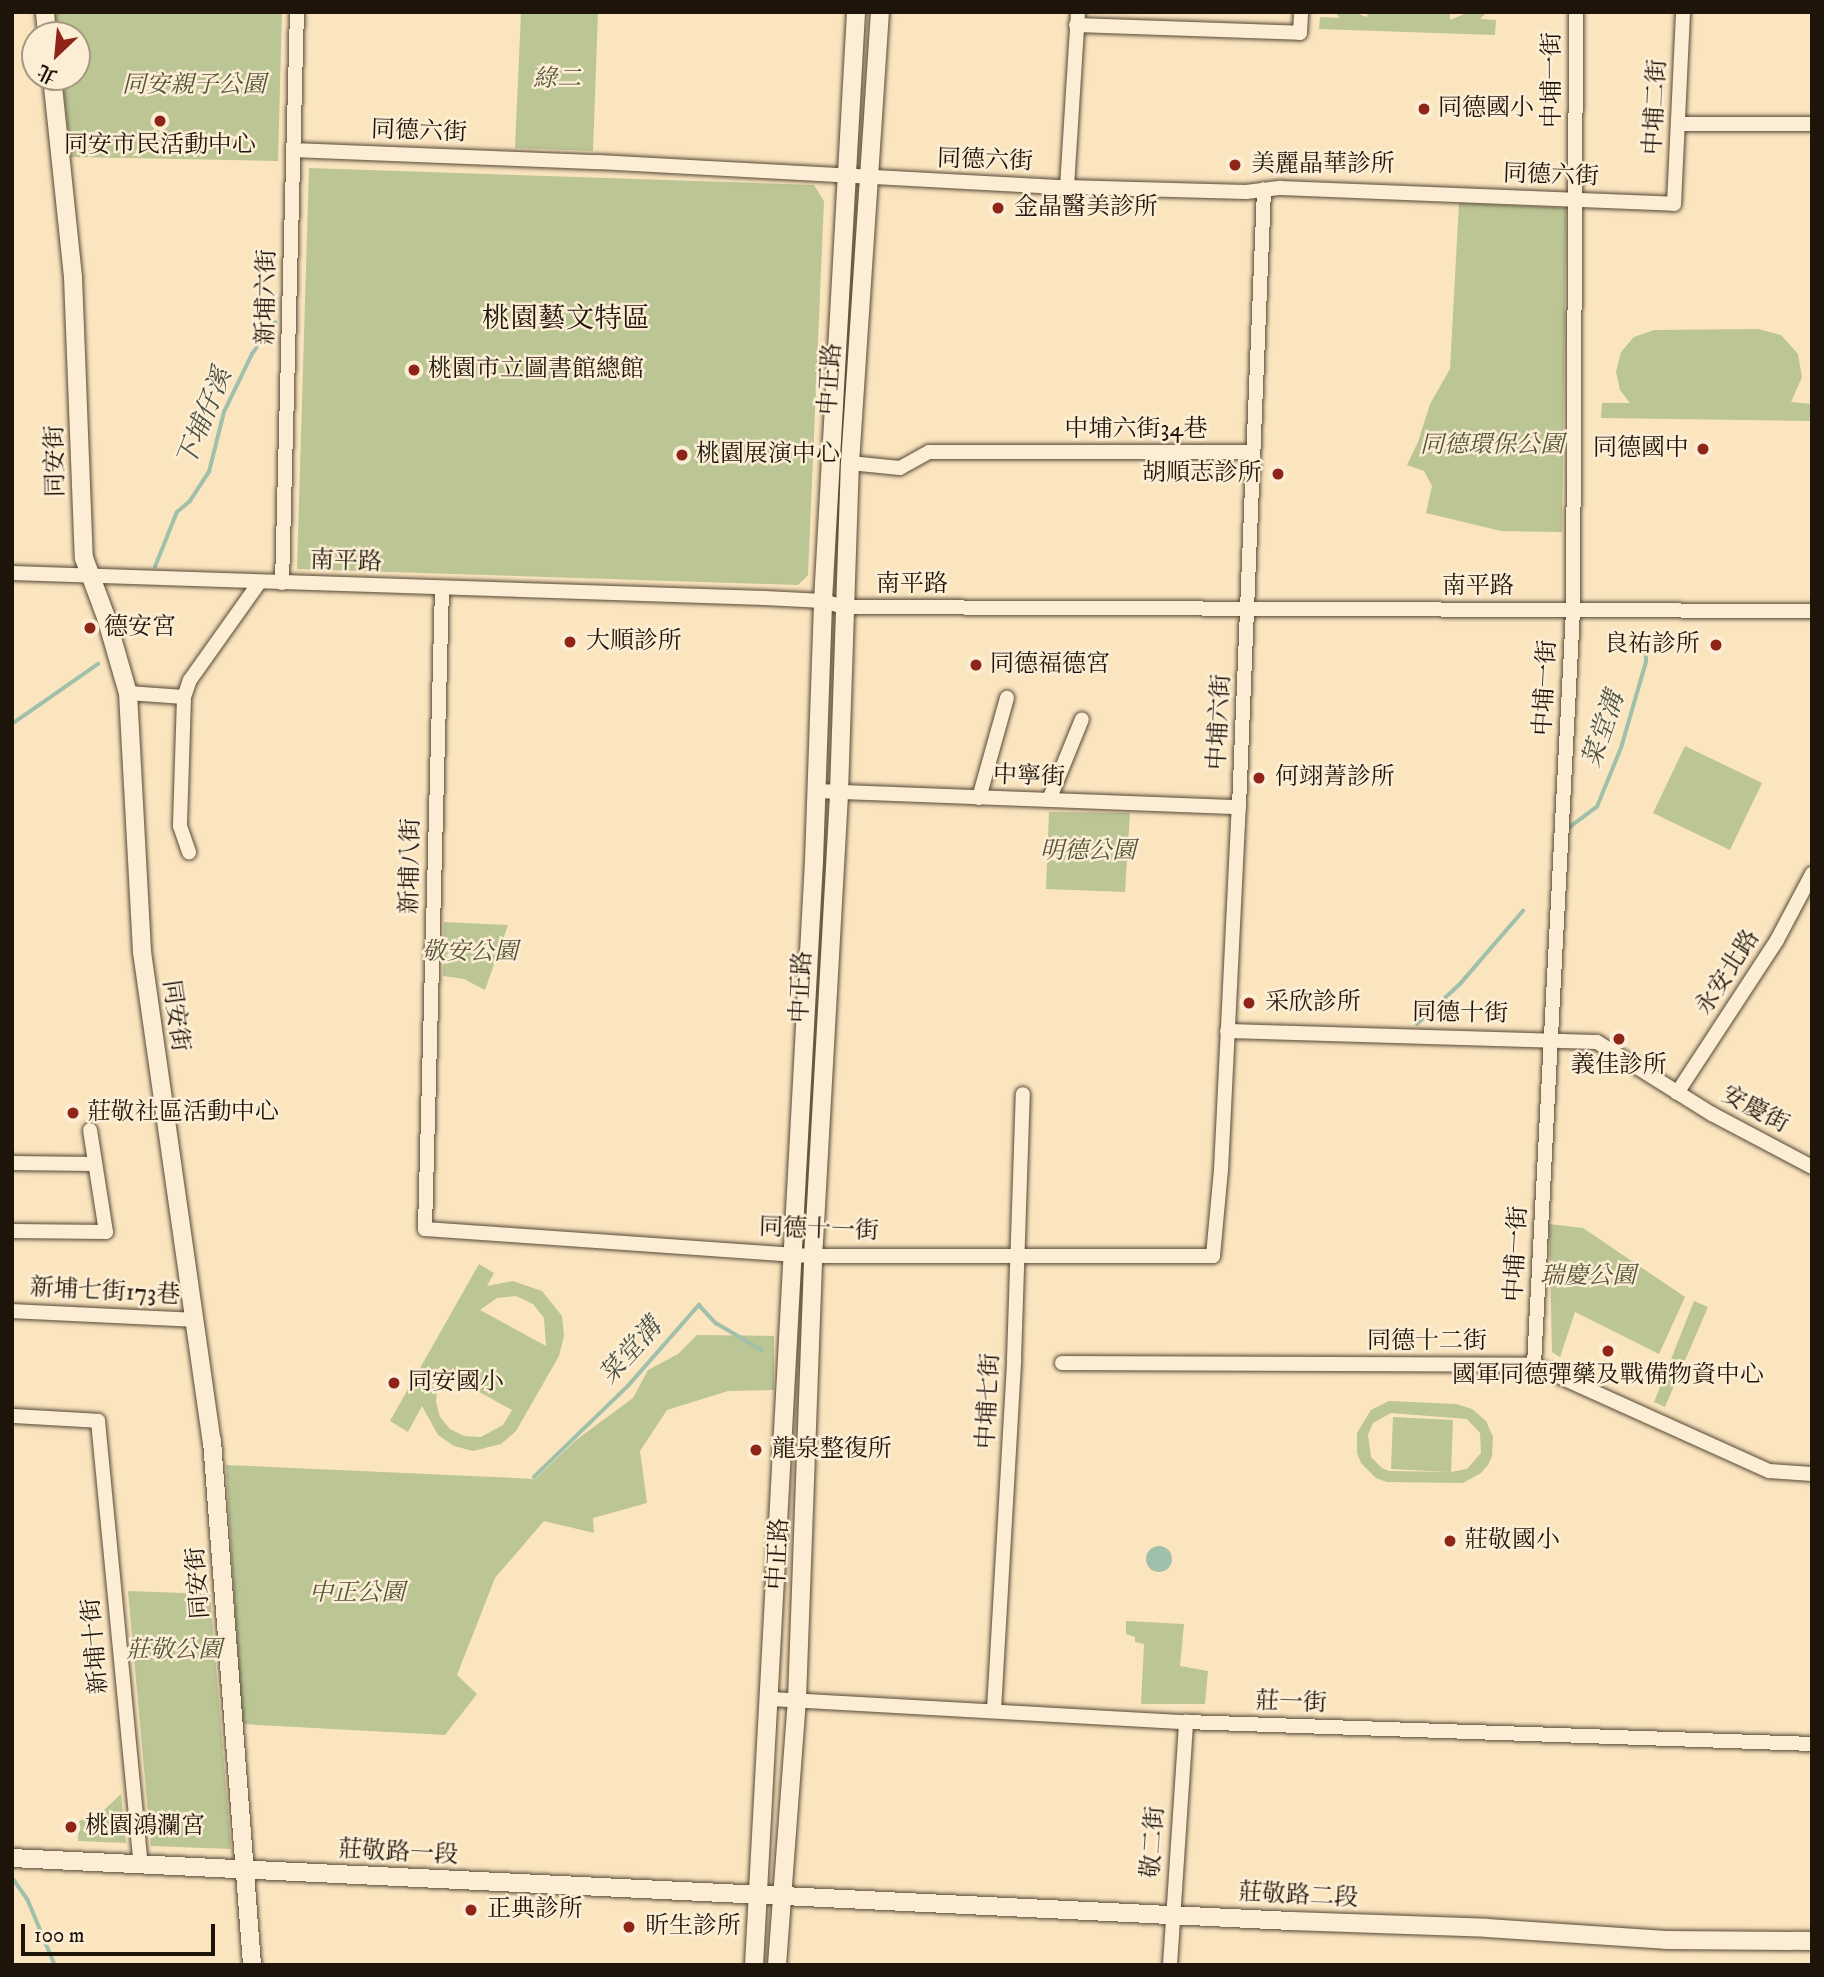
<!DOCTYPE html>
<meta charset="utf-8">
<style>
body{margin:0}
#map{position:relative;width:1824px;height:1977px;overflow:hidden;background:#fbe5bf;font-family:"IM FELL DW Pica","Noto Serif TC",serif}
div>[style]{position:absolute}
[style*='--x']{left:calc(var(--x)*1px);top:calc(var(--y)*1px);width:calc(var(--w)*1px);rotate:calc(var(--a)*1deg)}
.green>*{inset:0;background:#bcc594}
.water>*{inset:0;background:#a0c0ab}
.round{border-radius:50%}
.stream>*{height:3.5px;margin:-1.75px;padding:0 1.75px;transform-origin:1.75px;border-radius:1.75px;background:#a0c0ab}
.roads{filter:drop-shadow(0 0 2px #554837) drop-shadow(0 0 2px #554837)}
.minor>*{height:14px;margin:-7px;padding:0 7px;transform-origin:7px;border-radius:7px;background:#fceed5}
.tertiary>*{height:18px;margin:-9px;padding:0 9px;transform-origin:9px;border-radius:9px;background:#fceed5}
.dots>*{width:19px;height:19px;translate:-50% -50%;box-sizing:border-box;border:4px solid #fceed5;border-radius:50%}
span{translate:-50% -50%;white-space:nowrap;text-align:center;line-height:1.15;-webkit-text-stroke:5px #fceed5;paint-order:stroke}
.park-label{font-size:24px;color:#55523a;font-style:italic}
.street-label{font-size:24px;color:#1e140a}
.poi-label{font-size:24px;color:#1e140a}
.left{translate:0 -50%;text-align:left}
.right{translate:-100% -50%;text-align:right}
.water-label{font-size:26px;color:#4c5042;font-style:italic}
.quarter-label{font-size:28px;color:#1e140a}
.frame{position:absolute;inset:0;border:14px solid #1e140a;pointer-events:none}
.north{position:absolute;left:21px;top:21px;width:70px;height:70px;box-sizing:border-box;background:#fceed5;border:2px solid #a39784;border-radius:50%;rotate:206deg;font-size:19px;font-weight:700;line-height:28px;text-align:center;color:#1e140a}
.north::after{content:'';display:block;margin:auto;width:24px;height:32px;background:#8f2418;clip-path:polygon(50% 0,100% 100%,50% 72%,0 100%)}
.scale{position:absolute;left:21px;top:1924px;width:194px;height:32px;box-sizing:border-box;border:4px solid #1e140a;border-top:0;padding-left:9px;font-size:21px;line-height:24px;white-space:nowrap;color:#1e140a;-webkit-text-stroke:5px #fceed5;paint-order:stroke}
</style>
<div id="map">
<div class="green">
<i style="clip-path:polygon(54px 12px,282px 12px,278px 161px,71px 157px,62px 77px,77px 77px,77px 35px,57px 35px)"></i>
<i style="clip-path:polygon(521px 12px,598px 12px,593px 151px,515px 148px)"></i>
<i style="clip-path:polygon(1335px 12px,1353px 12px,1367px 17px,1368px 12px,1450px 12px,1450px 20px,1469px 12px,1487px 12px,1480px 19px,1496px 20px,1495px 35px,1319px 29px,1320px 17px,1340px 18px)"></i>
<i style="clip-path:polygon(309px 168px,814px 185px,824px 201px,808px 575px,798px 585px,297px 569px)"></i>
<i style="clip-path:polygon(1459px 203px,1566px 208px,1562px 532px,1501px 531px,1426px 513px,1432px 486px,1424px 471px,1407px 465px,1418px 442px,1430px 404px,1450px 369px)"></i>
<i style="clip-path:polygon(1758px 329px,1781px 335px,1798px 354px,1802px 377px,1791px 402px,1812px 404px,1812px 421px,1601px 418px,1602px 403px,1630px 403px,1620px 390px,1616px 372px,1621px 352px,1634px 337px,1654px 330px)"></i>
<i style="clip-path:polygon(1685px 746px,1762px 783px,1730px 850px,1653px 813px)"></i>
<i style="clip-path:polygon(1049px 812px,1130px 813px,1125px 892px,1046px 889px)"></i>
<i style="clip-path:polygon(444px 922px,508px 925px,485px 990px,464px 979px,443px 976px)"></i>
<i style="clip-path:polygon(1549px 1224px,1583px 1228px,1685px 1297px,1659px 1354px,1575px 1312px,1560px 1357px,1552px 1352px)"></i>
<i style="clip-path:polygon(evenodd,479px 1264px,494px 1273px,487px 1286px,513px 1281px,542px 1291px,562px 1316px,564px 1336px,559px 1356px,516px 1431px,501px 1444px,473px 1451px,454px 1446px,438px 1435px,422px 1406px,408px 1432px,390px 1421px,479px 1264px,516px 1296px,533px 1304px,544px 1318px,546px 1346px,480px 1310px,497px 1298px,516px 1296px,479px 1264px,445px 1373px,512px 1410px,503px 1425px,481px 1437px,464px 1436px,450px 1429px,440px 1417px,436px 1402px,437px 1387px,445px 1373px)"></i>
<i style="clip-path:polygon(1694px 1301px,1708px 1307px,1665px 1407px,1654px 1402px)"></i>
<i style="clip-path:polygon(697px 1335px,774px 1336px,774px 1390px,728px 1391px,667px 1410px,640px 1451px,647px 1503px,593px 1518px,594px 1533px,544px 1521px,495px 1578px,457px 1675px,477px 1694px,445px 1735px,242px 1724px,226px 1465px,535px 1479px,576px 1440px,633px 1398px,648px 1370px,678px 1354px)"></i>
<i style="clip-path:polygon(evenodd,1389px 1401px,1456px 1404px,1472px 1409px,1486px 1421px,1493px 1437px,1492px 1456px,1488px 1465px,1481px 1473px,1463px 1483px,1387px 1482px,1376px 1478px,1361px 1463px,1357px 1453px,1357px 1433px,1371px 1410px,1389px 1401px,1391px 1413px,1467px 1419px,1480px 1433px,1481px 1453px,1467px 1469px,1451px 1472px,1453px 1420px,1393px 1417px,1391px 1469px,1449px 1472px,1389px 1471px,1382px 1468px,1371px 1457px,1368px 1435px,1373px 1423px,1391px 1413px)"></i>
<i style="clip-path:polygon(128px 1591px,210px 1594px,231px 1849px,151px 1846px)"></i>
<i style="clip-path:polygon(1126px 1621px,1184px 1624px,1180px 1666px,1208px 1671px,1205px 1704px,1141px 1704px,1144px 1644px,1135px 1642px,1135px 1637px,1126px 1634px)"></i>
<i style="clip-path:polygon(121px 1794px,126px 1843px,78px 1841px,79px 1821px,102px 1812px)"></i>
</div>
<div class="water">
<i class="round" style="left:1146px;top:1546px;width:26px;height:26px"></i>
</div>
<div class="stream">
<i style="--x:155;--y:567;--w:59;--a:-68.2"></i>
<i style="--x:177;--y:512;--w:17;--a:-40"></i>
<i style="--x:190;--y:501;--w:35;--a:-57"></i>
<i style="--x:209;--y:472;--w:62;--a:-76"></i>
<i style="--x:224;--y:412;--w:64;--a:-64.2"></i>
<i style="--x:252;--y:354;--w:39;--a:-54"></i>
<i style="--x:12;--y:724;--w:105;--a:-34.9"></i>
<i style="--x:1570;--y:827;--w:34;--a:-37"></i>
<i style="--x:1597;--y:807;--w:64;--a:-67.9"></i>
<i style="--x:1621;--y:748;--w:90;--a:-73.8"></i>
<i style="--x:1646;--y:662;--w:30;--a:-92"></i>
<i style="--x:1417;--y:1024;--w:60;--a:-43"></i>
<i style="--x:1461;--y:983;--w:95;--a:-49.3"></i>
<i style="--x:534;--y:1477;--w:131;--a:-44.1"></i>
<i style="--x:628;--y:1386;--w:108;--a:-48.8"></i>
<i style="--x:699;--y:1305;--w:25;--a:47"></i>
<i style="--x:716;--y:1323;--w:53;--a:30.4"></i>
<i style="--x:12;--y:1877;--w:28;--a:55"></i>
<i style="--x:28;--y:1900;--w:70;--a:67.4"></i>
</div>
<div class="roads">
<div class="minor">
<i style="--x:1076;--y:25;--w:224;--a:2"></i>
<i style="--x:1300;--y:33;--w:21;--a:-87"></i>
<i style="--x:1678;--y:124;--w:134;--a:0"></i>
<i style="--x:293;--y:150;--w:305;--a:2.3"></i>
<i style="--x:598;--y:162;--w:470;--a:3.1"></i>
<i style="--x:1067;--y:187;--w:179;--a:1.6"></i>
<i style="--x:1246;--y:192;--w:35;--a:-7"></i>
<i style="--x:1281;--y:188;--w:393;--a:2.3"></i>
<i style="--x:1674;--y:204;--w:192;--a:-87.3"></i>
<i style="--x:1067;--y:187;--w:175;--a:-86.4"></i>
<i style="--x:850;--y:463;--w:50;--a:5.7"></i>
<i style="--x:900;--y:468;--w:33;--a:-29"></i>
<i style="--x:929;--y:452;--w:324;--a:0"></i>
<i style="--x:12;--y:573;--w:753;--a:1.9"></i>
<i style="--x:765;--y:598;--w:58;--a:3"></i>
<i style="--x:823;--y:601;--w:22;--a:16"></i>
<i style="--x:844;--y:607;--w:968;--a:0.24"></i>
<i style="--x:282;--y:583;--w:571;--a:-88.5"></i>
<i style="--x:442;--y:588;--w:641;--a:91.52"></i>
<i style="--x:425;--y:1229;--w:390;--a:4"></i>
<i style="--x:814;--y:1256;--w:399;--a:0"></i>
<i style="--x:1213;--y:1256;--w:86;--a:-84.7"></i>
<i style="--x:1221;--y:1170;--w:363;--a:-87.2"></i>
<i style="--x:1239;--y:807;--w:618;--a:-87.68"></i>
<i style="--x:128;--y:693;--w:56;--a:4.1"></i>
<i style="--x:184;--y:697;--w:129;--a:91.8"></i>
<i style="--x:180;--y:826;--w:28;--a:71"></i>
<i style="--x:184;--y:697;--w:18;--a:-71"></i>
<i style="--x:190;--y:680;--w:119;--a:-54.6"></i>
<i style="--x:817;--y:791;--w:422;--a:2.2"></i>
<i style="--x:979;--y:798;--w:104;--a:-74.4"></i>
<i style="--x:1049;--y:800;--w:87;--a:-67.8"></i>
<i style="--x:1227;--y:1031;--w:370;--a:1.7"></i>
<i style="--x:1597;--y:1042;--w:136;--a:32.1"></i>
<i style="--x:1712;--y:1114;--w:113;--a:27.9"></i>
<i style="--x:1677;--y:1093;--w:183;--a:-56.8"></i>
<i style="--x:1777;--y:940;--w:75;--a:-62.1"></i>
<i style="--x:12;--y:1163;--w:83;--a:0.7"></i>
<i style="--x:12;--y:1231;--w:94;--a:0.6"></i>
<i style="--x:106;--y:1232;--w:103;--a:-98.9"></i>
<i style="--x:12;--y:1311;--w:184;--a:2.8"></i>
<i style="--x:1062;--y:1363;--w:472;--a:0.2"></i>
<i style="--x:1534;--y:1365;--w:258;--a:24.3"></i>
<i style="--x:1769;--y:1471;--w:43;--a:4"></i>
<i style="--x:1534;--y:1365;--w:756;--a:-87.04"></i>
<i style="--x:1573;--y:610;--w:598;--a:-89.71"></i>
<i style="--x:12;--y:1416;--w:86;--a:3.3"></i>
<i style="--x:98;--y:1421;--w:446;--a:84.5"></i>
<i style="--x:769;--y:1699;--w:418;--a:3.2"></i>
<i style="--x:1186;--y:1722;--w:626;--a:2.01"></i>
<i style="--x:994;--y:1710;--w:352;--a:-86.7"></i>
<i style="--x:1014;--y:1359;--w:265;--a:-88.1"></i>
<i style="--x:1170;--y:1965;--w:244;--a:-86.2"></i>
</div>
<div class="tertiary">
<i style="--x:45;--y:12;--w:23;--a:85"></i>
<i style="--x:52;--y:77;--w:201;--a:84"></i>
<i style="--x:73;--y:277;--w:281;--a:87.8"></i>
<i style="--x:84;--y:558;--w:63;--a:69.6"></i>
<i style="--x:106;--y:617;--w:79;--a:73.9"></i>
<i style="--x:128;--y:693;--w:259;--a:86.9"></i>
<i style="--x:142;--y:952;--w:494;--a:81.9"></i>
<i style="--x:212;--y:1441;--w:526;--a:85.63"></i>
<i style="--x:12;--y:1858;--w:1281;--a:2.82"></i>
<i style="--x:1291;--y:1921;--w:196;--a:2"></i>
<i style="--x:1487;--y:1928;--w:179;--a:3.8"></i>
<i style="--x:1666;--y:1940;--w:146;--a:0.4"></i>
<i style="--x:754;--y:1965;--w:1106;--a:-86.89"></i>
<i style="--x:814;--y:861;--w:260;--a:-88"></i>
<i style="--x:823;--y:601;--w:590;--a:-86.79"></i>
<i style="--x:777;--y:1965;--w:267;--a:-85.7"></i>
<i style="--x:797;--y:1699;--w:457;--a:-87.9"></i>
<i style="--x:814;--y:1242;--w:451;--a:-86.8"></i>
<i style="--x:839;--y:792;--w:329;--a:-88.1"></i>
<i style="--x:850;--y:463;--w:452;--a:-86.2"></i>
</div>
</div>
<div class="dots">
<i style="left:1424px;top:109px;background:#8f2418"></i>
<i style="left:160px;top:121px;background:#8f2418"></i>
<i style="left:1235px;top:165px;background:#8f2418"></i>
<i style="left:998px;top:208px;background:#8f2418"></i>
<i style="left:414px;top:370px;background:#8f2418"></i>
<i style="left:1703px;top:449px;background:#8f2418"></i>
<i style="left:682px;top:455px;background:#8f2418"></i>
<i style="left:1278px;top:474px;background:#8f2418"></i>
<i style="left:90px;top:628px;background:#8f2418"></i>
<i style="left:570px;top:642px;background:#8f2418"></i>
<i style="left:1716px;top:645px;background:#8f2418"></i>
<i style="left:976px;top:665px;background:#8f2418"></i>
<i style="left:1259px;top:778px;background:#8f2418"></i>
<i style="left:1249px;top:1003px;background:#8f2418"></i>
<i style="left:1619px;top:1039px;background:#8f2418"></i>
<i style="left:73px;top:1113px;background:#8f2418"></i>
<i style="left:1608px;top:1351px;background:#8f2418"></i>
<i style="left:394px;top:1383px;background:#8f2418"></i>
<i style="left:756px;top:1450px;background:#8f2418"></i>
<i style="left:1450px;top:1541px;background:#8f2418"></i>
<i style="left:71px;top:1827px;background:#8f2418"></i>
<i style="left:471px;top:1910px;background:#8f2418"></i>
<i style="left:629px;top:1927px;background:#8f2418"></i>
</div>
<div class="park-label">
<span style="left:557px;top:80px">綠二</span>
<span style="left:194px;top:86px">同安親子公園</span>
<span style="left:1492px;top:446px">同德環保公園</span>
<span style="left:1088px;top:852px">明德公園</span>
<span style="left:470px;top:953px">敬安公園</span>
<span style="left:1588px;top:1277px">瑞慶公園</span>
<span style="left:357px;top:1594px">中正公園</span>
<span style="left:174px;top:1651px">莊敬公園</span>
</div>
<div class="street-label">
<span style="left:1553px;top:80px;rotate:-90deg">中埔一街</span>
<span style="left:1656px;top:107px;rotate:-87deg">中埔二街</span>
<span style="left:419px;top:132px;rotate:2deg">同德六街</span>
<span style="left:985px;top:161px;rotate:2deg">同德六街</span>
<span style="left:1551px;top:176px;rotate:2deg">同德六街</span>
<span style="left:267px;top:297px;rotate:-89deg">新埔六街</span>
<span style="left:831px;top:379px;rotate:-86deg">中正路</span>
<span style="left:1136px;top:430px">中埔六街34巷</span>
<span style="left:56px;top:461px;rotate:-91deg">同安街</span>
<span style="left:346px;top:562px;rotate:2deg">南平路</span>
<span style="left:912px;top:585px">南平路</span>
<span style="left:1478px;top:587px">南平路</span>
<span style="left:1546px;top:688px;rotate:-87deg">中埔一街</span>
<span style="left:1220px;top:722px;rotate:-87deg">中埔六街</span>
<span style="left:1029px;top:777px;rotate:2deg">中寧街</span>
<span style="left:411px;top:866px;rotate:-89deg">新埔八街</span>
<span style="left:1728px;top:973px;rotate:-57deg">永安北路</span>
<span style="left:802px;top:987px;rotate:-87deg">中正路</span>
<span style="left:1460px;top:1014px;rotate:1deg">同德十街</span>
<span style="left:175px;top:1016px;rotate:82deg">同安街</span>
<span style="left:1755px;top:1110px;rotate:28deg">安慶街</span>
<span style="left:819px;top:1230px;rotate:2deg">同德十一街</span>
<span style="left:1517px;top:1254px;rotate:-87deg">中埔一街</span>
<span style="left:105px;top:1292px;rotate:3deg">新埔七街173巷</span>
<span style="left:1427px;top:1342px">同德十二街</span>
<span style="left:989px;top:1401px;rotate:-87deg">中埔七街</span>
<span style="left:779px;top:1554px;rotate:-87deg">中正路</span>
<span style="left:199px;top:1583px;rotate:-94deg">同安街</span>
<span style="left:96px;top:1646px;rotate:-95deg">新埔十街</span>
<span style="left:1291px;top:1703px;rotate:2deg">莊一街</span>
<span style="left:1154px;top:1842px;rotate:-86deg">敬二街</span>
<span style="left:398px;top:1853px;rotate:3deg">莊敬路一段</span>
<span style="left:1298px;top:1896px;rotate:3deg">莊敬路二段</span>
</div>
<div class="poi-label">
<span class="left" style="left:1438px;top:109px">同德國小</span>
<span style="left:160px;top:146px">同安市民活動中心</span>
<span class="left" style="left:1251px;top:165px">美麗晶華診所</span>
<span class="left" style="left:1014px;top:208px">金晶醫美診所</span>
<span class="left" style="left:428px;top:370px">桃園市立圖書館總館</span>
<span class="right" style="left:1689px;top:449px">同德國中</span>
<span class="left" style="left:696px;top:455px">桃園展演中心</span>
<span class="right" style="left:1262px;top:474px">胡順志診所</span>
<span class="left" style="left:104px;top:628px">德安宮</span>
<span class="left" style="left:586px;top:642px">大順診所</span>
<span class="right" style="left:1700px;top:645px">良祐診所</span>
<span class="left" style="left:990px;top:665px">同德福德宮</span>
<span class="left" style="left:1275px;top:778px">何翊菁診所</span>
<span class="left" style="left:1265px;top:1003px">采欣診所</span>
<span style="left:1619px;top:1066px">義佳診所</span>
<span class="left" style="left:87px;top:1113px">莊敬社區活動中心</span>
<span style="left:1608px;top:1376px">國軍同德彈藥及戰備物資中心</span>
<span class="left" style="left:408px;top:1383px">同安國小</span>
<span class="left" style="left:772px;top:1450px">龍泉整復所</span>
<span class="left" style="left:1464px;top:1541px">莊敬國小</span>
<span class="left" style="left:85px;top:1827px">桃園鴻瀾宮</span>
<span class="left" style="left:487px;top:1910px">正典診所</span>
<span class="left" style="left:645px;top:1927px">昕生診所</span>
</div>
<div class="water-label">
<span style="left:205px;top:418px;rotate:-68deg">下埔仔溪</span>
<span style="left:1604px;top:730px;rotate:-71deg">菜堂溝</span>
<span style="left:631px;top:1352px;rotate:-48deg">菜堂溝</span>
</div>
<div class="quarter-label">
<span style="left:566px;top:319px">桃園藝文特區</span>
</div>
<div class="frame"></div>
<div class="north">北</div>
<div class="scale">100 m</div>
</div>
